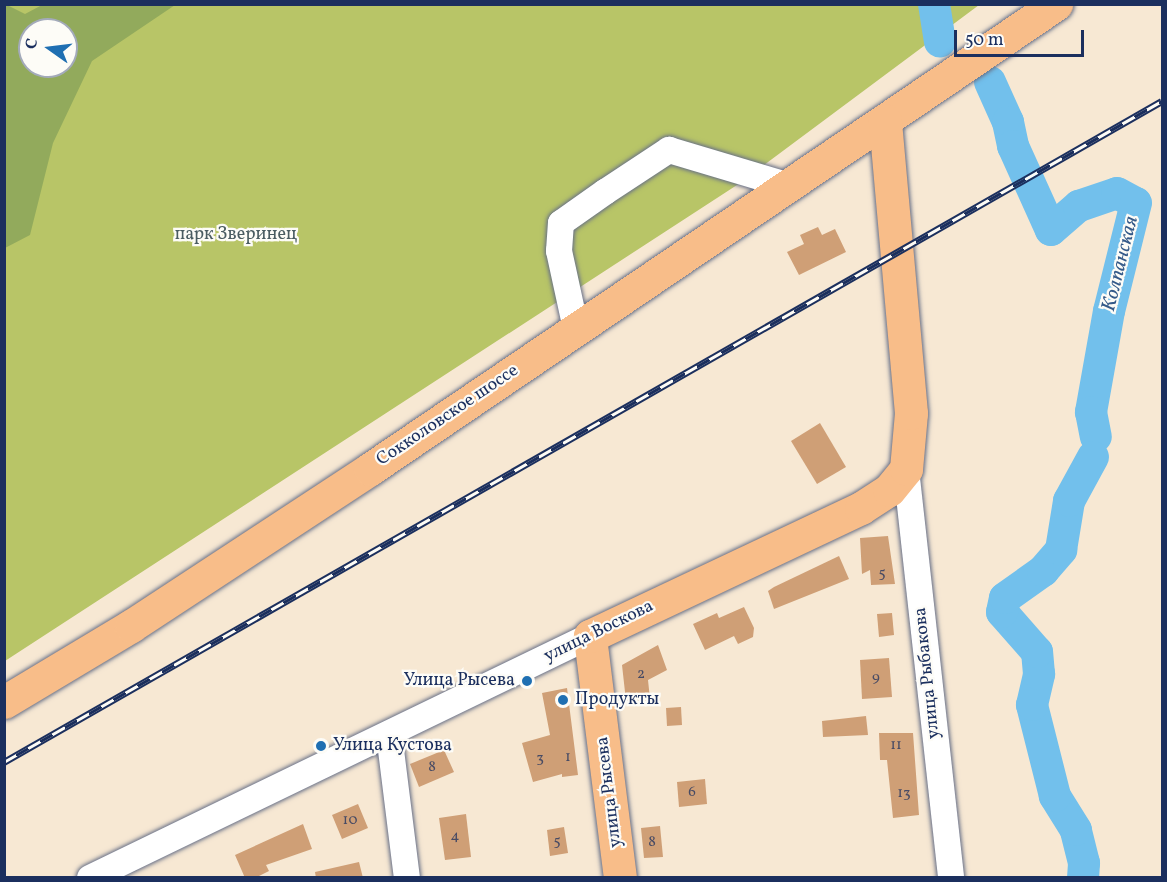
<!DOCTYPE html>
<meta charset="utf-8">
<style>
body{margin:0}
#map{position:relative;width:1167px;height:882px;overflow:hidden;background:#f7e8d3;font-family:Vollkorn,serif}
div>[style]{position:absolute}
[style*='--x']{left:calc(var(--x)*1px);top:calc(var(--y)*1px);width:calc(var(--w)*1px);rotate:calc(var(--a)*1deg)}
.green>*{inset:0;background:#b8c567}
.forest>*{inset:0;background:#92aa5c}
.stream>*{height:5px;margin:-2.5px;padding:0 2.5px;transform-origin:2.5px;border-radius:2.5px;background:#72c0ec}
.river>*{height:32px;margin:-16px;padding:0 16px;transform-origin:16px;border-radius:16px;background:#72c0ec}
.building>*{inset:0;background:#cf9f76}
.roads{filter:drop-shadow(0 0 2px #687087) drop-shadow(0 0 2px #687087)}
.minor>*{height:26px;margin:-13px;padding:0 13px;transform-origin:13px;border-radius:13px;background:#fff}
.major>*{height:33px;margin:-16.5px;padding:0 16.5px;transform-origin:16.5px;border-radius:16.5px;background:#f8bd89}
.rail>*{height:7px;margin-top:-3.5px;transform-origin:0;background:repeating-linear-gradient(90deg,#fdfcf7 0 14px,#1b2f5e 0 28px);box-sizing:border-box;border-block:2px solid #1b2f5e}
.dots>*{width:16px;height:16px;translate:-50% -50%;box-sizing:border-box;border:3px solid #fdfcf7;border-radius:50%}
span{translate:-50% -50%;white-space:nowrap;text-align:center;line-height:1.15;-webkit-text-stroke:4.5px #fdfcf7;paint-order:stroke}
.number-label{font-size:15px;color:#484b64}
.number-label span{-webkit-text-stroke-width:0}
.park-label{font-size:18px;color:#4a5c61}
.street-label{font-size:18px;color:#1b2f5e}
.poi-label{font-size:18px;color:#1b2f5e}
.right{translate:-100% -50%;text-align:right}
.left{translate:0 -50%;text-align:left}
.water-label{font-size:20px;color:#355a89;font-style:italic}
.frame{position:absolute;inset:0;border:6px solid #1b2f5e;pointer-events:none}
.north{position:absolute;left:18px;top:18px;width:60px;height:60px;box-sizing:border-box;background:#fdfcf7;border:2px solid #a3aaba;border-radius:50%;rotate:284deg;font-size:16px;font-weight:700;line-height:24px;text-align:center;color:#1b2f5e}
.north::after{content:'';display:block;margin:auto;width:21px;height:27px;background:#1f6fb2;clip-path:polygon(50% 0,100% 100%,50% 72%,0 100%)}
.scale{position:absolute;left:954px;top:30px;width:130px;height:27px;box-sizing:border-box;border:3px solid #1b2f5e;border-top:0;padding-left:8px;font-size:18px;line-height:21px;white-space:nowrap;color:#1b2f5e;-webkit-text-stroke:4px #fdfcf7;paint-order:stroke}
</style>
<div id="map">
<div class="green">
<i style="clip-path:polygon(evenodd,5px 5px,979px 5px,737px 185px,5px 661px,5px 5px,30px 30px,66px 30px,66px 66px,30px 66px,30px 30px)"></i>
</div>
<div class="forest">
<i style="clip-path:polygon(evenodd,5px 4px,25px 14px,42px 5px,175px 5px,92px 61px,53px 143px,30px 235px,5px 248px,5px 4px,30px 30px,66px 30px,66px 66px,30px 66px,30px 30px)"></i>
</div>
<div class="stream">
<i style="--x:936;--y:14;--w:11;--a:-68"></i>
</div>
<div class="river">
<i style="--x:934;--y:4;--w:38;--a:81"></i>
<i style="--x:990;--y:82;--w:44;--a:65.8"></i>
<i style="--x:1008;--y:122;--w:25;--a:78"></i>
<i style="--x:1013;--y:146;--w:92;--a:65.7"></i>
<i style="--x:1051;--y:230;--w:37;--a:-41"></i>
<i style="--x:1079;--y:206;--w:40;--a:-18.9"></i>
<i style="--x:1117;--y:193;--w:21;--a:28"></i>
<i style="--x:1136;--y:203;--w:111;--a:104"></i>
<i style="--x:1109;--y:311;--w:103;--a:100.1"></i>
<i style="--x:1091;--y:412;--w:25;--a:79"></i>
<i style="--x:1083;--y:878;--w:15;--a:-86"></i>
<i style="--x:1084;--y:863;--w:34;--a:-104"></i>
<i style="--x:1076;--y:830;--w:40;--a:-122"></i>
<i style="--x:1055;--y:796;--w:94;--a:-104.2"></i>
<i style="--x:1032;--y:705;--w:32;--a:-77"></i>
<i style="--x:1039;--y:674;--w:22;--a:-95"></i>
<i style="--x:1037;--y:652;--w:53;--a:-131.2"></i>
<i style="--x:1002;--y:612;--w:14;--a:-78"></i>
<i style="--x:1005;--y:598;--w:47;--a:-35.4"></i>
<i style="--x:1043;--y:571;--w:28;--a:-49"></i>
<i style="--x:1061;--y:550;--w:50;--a:-80.7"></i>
<i style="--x:1069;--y:501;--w:50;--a:-61.4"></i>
</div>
<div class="building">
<i style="clip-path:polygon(818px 227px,822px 235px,835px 229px,846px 252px,799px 275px,787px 252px,804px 244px,800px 235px)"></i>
<i style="clip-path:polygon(820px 423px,846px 467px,817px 484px,791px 441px)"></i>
<i style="clip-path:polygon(888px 536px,895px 584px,871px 585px,870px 570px,862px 574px,860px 538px)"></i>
<i style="clip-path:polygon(839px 556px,849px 579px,774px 609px,768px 591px,774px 587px)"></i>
<i style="clip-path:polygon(744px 607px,754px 628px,753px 637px,738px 644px,734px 636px,705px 650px,693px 624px,717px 613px,719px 618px)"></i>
<i style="clip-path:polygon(892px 613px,894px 635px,879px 637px,877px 614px)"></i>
<i style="clip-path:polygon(658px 645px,667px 670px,648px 680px,650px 699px,626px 701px,622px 665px)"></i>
<i style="clip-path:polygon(889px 658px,892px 697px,862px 699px,860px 660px)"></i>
<i style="clip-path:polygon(567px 688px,578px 775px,562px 777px,562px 774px,533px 782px,522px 743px,550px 735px,542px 693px)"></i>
<i style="clip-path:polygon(681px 707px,682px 725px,667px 726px,666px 708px)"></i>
<i style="clip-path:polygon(866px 716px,868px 735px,823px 737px,822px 721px)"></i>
<i style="clip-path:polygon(879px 733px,913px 733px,919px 815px,893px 818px,887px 760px,880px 760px)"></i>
<i style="clip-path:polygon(444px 750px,454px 772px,419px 787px,410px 764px)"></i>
<i style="clip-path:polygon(705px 779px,707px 804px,679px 807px,677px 782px)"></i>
<i style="clip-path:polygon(358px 804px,368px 828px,342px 839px,332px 815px)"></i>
<i style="clip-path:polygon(466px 814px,471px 857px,445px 860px,439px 818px)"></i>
<i style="clip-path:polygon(303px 824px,312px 849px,266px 865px,269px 871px,255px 878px,245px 878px,235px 855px)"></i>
<i style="clip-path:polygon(660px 826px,663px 857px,644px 858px,641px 828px)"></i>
<i style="clip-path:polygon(564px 827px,568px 853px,550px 856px,547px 830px)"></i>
<i style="clip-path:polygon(359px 862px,363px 878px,316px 878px,315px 872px)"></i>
</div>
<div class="roads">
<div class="minor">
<i style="--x:576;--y:329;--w:80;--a:-102.3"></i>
<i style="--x:559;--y:251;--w:28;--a:-86"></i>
<i style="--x:561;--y:223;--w:54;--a:-35.2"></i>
<i style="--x:605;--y:192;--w:77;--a:-33.3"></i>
<i style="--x:669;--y:150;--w:126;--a:16.6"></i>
<i style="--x:906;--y:469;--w:411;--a:83.7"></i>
<i style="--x:389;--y:734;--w:145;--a:82.9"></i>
<i style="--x:90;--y:878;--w:555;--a:-25.83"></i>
</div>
<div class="major">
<i style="--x:4;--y:702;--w:148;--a:-30.9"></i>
<i style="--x:131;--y:626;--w:286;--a:-33.3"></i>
<i style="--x:370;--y:469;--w:829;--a:-34.13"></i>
<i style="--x:620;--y:878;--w:244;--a:-97.1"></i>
<i style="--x:590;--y:636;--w:300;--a:-25.3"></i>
<i style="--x:861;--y:508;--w:33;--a:-33"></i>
<i style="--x:889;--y:490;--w:27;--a:-51"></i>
<i style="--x:906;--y:469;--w:56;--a:-84.9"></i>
<i style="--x:911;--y:413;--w:294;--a:-95.1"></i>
</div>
</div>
<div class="rail">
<i style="--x:4;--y:762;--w:1333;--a:-29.72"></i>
</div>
<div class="dots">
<i style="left:527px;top:681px;background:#1f6fb2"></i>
<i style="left:563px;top:700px;background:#1f6fb2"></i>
<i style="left:321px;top:746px;background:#1f6fb2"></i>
</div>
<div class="number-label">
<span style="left:882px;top:574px">5</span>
<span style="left:641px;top:675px">2</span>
<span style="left:876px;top:678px">9</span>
<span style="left:896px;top:746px">11</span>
<span style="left:568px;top:758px">1</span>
<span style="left:540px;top:759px">3</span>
<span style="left:432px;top:768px">8</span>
<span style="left:692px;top:793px">6</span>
<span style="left:904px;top:794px">13</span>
<span style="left:350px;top:821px">10</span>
<span style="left:455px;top:837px">4</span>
<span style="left:557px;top:842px">5</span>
<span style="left:652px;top:843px">8</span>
</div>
<div class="park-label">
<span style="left:236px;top:235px">парк Зверинец</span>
</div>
<div class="street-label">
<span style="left:448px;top:416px;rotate:-34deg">Сокколовское шоссе</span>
<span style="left:599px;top:632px;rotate:-26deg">улица Воскова</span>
<span style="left:928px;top:673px;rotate:-96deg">улица Рыбакова</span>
<span style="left:610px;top:792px;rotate:-97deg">улица Рысева</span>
</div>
<div class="poi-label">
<span class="right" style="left:515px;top:681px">Улица Рысева</span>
<span class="left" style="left:575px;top:700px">Продукты</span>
<span class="left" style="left:333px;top:746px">Улица Кустова</span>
</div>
<div class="water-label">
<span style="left:1121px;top:264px;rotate:-76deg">Колпанская</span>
</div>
<div class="frame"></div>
<div class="north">С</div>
<div class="scale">50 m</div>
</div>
